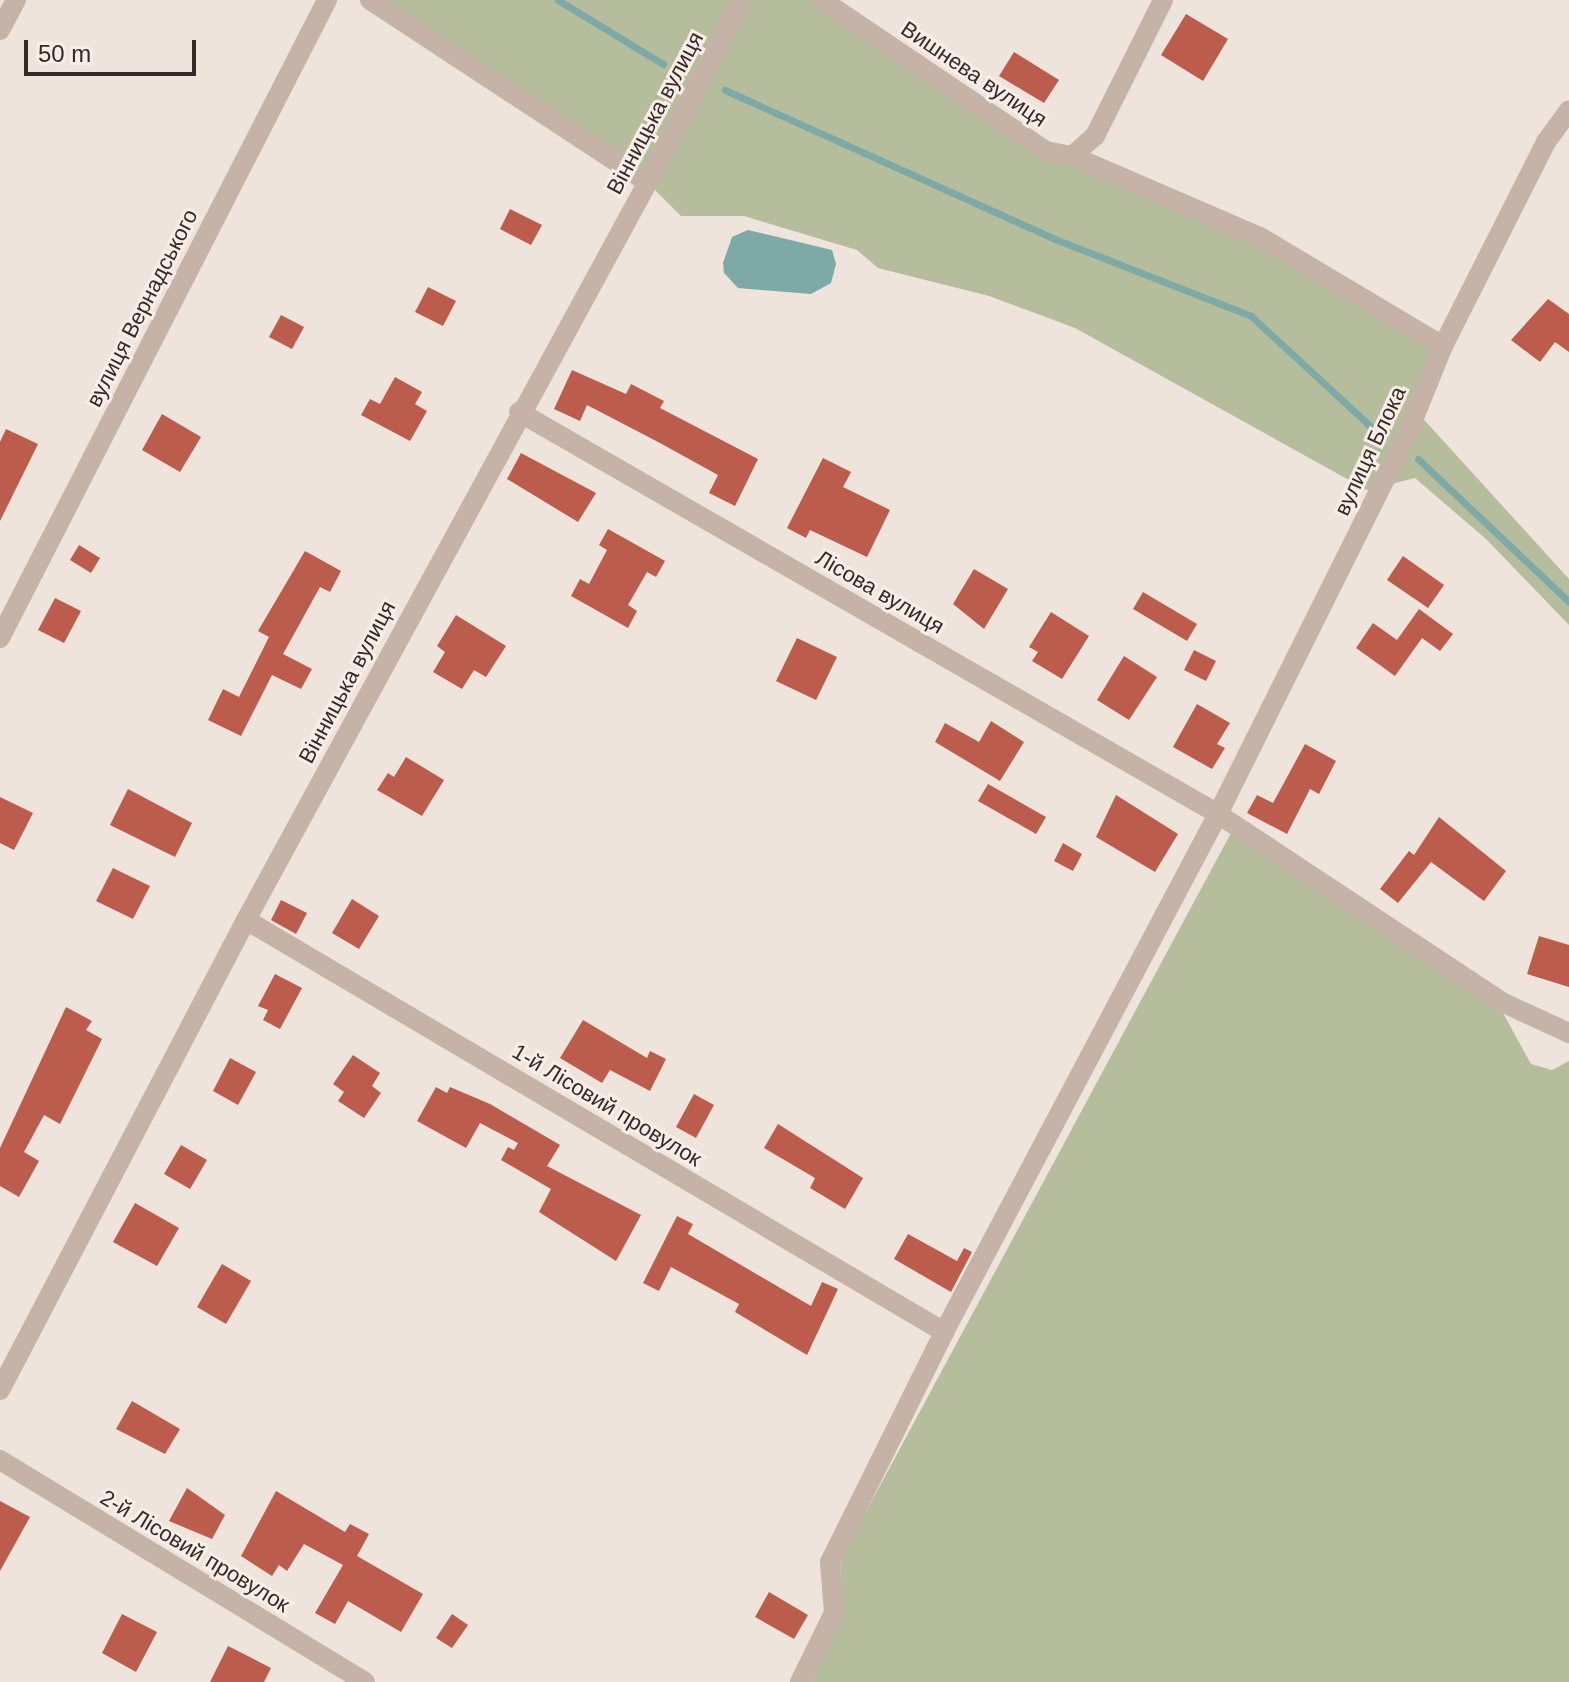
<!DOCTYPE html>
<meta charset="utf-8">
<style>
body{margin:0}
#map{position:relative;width:1569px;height:1682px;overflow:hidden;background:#efe4db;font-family:Helvetica,sans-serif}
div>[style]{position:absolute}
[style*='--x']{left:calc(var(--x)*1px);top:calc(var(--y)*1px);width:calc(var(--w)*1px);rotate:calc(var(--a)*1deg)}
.green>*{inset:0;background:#b6bd9d}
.water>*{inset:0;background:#7daaa7}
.stream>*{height:7px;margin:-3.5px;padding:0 3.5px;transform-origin:3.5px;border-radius:3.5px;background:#7daaa7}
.building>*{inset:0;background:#bc5c4d}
.minor>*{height:20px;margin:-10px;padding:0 10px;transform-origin:10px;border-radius:10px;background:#c6b3a8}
span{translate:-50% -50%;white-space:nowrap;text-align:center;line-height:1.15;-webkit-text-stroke:6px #f8eee7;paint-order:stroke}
.street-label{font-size:22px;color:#342a28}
.scale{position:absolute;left:24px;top:40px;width:172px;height:36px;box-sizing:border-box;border:4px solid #342a28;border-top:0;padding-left:10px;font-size:24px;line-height:28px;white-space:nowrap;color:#342a28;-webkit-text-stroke:6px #f8eee7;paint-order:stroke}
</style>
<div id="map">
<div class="green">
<i style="clip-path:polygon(370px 0,822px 0,1046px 151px,1260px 237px,1443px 346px,1417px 412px,1569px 579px,1569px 625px,1486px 539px,1415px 478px,1367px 490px,1075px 328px,989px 296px,878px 268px,857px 250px,744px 216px,681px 216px,647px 182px)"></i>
<i style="clip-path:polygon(1231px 833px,1497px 1002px,1531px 1064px,1552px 1070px,1569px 1061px,1569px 1682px,811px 1682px,843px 1612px,840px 1560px)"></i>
</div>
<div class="water">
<i style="clip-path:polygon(748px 230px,832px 250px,836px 264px,831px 283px,811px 294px,738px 288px,724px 273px,723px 263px,732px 237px)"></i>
</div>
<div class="stream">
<i style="--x:558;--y:0;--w:123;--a:31.4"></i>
<i style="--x:725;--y:90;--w:362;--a:24.3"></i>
<i style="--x:1055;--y:239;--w:211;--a:21.4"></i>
<i style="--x:1251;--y:316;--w:180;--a:42.7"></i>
<i style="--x:1418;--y:459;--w:208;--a:43.4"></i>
</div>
<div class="building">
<i style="clip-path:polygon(1186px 14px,1228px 39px,1203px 81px,1161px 55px)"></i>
<i style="clip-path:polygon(1014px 52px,1059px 80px,1044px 103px,999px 76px)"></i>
<i style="clip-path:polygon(510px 209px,542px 225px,531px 245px,500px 229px)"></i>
<i style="clip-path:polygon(428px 287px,456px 301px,443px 326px,415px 312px)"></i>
<i style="clip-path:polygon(1548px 299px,1569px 314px,1569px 352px,1555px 342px,1540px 362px,1511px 340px)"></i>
<i style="clip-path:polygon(281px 315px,304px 327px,292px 349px,269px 337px)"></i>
<i style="clip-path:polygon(572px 370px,626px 394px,631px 384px,664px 401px,660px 408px,758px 459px,735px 506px,709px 493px,718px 475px,660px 443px,587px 405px,580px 421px,554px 409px)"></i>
<i style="clip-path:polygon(395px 377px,422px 392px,415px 404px,427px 411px,410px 441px,361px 415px,370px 399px,380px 404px)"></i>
<i style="clip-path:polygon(162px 414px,201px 437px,180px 472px,142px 450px)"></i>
<i style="clip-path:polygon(6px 429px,38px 444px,0 521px,0 442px)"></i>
<i style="clip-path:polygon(521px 453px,596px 493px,578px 522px,507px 479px)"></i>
<i style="clip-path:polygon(823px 458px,851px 472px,843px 487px,890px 510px,867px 557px,810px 530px,806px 538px,787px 528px)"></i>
<i style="clip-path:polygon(608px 529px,665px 561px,656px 577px,647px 572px,628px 605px,637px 611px,628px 628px,571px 596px,580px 579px,589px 584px,607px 550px,599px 545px)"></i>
<i style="clip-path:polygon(79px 545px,100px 558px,91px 573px,70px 560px)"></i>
<i style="clip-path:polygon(305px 551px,341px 571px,330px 592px,320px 587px,283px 654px,312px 669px,301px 689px,272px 675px,241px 736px,208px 720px,223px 689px,239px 697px,269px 637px,258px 631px)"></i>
<i style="clip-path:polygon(1403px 556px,1444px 585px,1428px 608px,1387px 580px)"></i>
<i style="clip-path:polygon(974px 569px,1008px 589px,984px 629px,953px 604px)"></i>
<i style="clip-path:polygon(1143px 592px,1197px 624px,1187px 641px,1133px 609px)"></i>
<i style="clip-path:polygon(55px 598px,81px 611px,64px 643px,38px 630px)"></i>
<i style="clip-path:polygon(1419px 609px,1453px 634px,1440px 651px,1422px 638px,1395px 676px,1356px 648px,1373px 623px,1397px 640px)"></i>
<i style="clip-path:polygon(1051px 612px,1089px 636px,1062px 679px,1032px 661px,1038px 652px,1029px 647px)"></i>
<i style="clip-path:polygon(456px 615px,506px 646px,486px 677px,474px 670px,462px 689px,433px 672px,445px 652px,437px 646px)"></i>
<i style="clip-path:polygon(797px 638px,837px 657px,816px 700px,776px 681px)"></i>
<i style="clip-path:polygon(1194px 650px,1216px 661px,1206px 681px,1184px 670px)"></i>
<i style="clip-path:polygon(1124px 656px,1157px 677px,1129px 720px,1097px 700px)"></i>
<i style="clip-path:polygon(1197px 704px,1230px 723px,1217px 744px,1225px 748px,1212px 769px,1173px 747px)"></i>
<i style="clip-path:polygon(991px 721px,1024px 742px,1000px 781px,935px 742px,945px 723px,979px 742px)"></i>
<i style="clip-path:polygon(1305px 744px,1336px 761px,1319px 794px,1310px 789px,1287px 834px,1247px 813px,1257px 795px,1273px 803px)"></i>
<i style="clip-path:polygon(406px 757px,444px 780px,422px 816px,377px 790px,388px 773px,394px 777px)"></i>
<i style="clip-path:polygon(988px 784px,1046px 817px,1036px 834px,978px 801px)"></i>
<i style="clip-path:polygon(128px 789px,192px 823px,175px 857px,110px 825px)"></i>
<i style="clip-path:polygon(1116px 795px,1178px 834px,1155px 872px,1096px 837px)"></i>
<i style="clip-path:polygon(0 797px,33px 813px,14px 850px,0 843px)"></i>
<i style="clip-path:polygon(1439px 817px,1506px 871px,1484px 901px,1431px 862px,1398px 903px,1380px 889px,1409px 851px,1414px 855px)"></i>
<i style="clip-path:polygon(1063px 843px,1082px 854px,1073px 871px,1054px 861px)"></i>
<i style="clip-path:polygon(113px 868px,150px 886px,133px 919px,96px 901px)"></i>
<i style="clip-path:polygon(352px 899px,379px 916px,359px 949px,332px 933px)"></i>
<i style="clip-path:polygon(281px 900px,307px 913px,296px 934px,271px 920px)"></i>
<i style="clip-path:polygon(1539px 936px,1569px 945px,1569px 987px,1527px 974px)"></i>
<i style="clip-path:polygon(275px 974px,302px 988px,280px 1029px,263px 1020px,268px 1010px,258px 1006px)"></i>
<i style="clip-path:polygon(66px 1007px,92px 1021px,86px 1030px,102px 1039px,60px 1124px,44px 1115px,24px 1152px,39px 1161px,19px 1197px,0 1186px,0 1148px)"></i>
<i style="clip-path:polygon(583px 1020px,647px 1058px,650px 1051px,666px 1059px,650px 1091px,610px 1070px,602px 1083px,560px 1058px)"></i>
<i style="clip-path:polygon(353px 1055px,380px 1073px,372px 1086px,381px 1093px,364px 1118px,338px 1101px,344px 1092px,333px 1084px)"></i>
<i style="clip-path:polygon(230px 1058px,256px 1072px,238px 1105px,213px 1091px)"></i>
<i style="clip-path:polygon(436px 1087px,447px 1093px,450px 1087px,490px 1104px,560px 1145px,547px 1166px,641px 1215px,616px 1261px,539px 1212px,551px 1189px,501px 1160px,508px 1147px,514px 1150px,518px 1143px,480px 1123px,466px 1148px,417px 1121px)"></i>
<i style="clip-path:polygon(694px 1094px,714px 1105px,696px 1138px,676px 1127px)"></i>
<i style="clip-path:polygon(778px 1124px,863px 1178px,845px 1209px,810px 1188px,815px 1178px,764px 1148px)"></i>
<i style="clip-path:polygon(181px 1145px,207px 1160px,190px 1189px,164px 1174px)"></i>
<i style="clip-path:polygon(135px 1203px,179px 1228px,157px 1266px,113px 1242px)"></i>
<i style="clip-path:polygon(677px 1216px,693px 1224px,688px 1234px,811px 1306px,822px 1282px,838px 1289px,807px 1355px,735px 1312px,739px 1304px,671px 1267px,659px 1291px,643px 1283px)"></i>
<i style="clip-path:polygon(908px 1234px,957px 1261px,964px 1248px,972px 1252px,951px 1292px,894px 1259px)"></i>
<i style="clip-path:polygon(222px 1264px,251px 1281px,226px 1324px,197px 1307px)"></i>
<i style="clip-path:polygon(132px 1401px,180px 1429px,165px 1454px,116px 1429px)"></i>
<i style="clip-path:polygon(187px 1488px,225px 1515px,212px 1539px,169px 1521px)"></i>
<i style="clip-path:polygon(276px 1491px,345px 1532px,350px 1524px,369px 1534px,357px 1556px,423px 1594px,401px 1632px,348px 1601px,335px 1624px,315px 1613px,343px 1565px,304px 1544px,287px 1571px,279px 1565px,272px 1576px,241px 1556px)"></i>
<i style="clip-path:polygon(0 1501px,30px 1517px,0 1571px)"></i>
<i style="clip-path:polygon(769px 1592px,808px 1615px,794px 1639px,755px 1617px)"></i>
<i style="clip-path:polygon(122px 1614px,157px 1632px,136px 1672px,102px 1653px)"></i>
<i style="clip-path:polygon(452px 1614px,468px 1625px,452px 1648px,436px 1638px)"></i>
<i style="clip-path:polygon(228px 1646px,271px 1668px,264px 1682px,210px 1682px)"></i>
</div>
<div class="minor">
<i style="--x:370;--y:0;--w:331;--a:33.3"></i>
<i style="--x:822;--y:0;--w:270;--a:34"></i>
<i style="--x:1046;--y:151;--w:26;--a:11"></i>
<i style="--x:1072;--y:156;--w:30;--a:-41"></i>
<i style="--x:1095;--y:136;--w:152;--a:-63.4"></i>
<i style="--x:0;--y:30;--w:34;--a:-62"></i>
<i style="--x:1072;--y:156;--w:205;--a:23.3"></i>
<i style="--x:1260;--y:237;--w:213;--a:30.8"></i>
<i style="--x:519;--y:412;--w:806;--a:29.9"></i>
<i style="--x:1218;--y:814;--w:343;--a:33.5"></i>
<i style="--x:1504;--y:1003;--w:72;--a:24.8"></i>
<i style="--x:0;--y:638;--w:717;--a:-62.86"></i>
<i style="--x:246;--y:920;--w:811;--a:30.55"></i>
<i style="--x:0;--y:1390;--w:530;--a:-62.37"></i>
<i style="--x:246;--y:920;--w:868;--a:-61.43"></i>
<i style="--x:661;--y:158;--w:177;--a:-63.1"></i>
<i style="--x:0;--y:1460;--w:427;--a:31.3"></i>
<i style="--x:800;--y:1682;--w:77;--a:-63.8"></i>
<i style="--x:834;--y:1613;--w:51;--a:-94.5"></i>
<i style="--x:830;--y:1562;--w:257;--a:-63.6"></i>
<i style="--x:944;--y:1332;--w:586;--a:-62.12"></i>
<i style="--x:1218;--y:814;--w:424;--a:-63.5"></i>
<i style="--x:1407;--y:435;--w:96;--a:-68"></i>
<i style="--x:1443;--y:346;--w:229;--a:-63.2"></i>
<i style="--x:1546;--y:142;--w:39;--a:-54"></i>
</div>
<div class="street-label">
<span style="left:974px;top:74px;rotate:34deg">Вишнева вулиця</span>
<span style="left:655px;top:113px;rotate:-62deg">Вінницька вулиця</span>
<span style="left:142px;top:308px;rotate:-63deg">вулиця Вернадського</span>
<span style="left:1370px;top:451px;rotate:-65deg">вулиця Блока</span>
<span style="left:880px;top:592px;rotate:30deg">Лісова вулиця</span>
<span style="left:347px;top:682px;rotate:-62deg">Вінницька вулиця</span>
<span style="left:607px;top:1105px;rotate:31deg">1-й Лісовий провулок</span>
<span style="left:195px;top:1551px;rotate:31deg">2-й Лісовий провулок</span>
</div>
<div class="scale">50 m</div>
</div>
